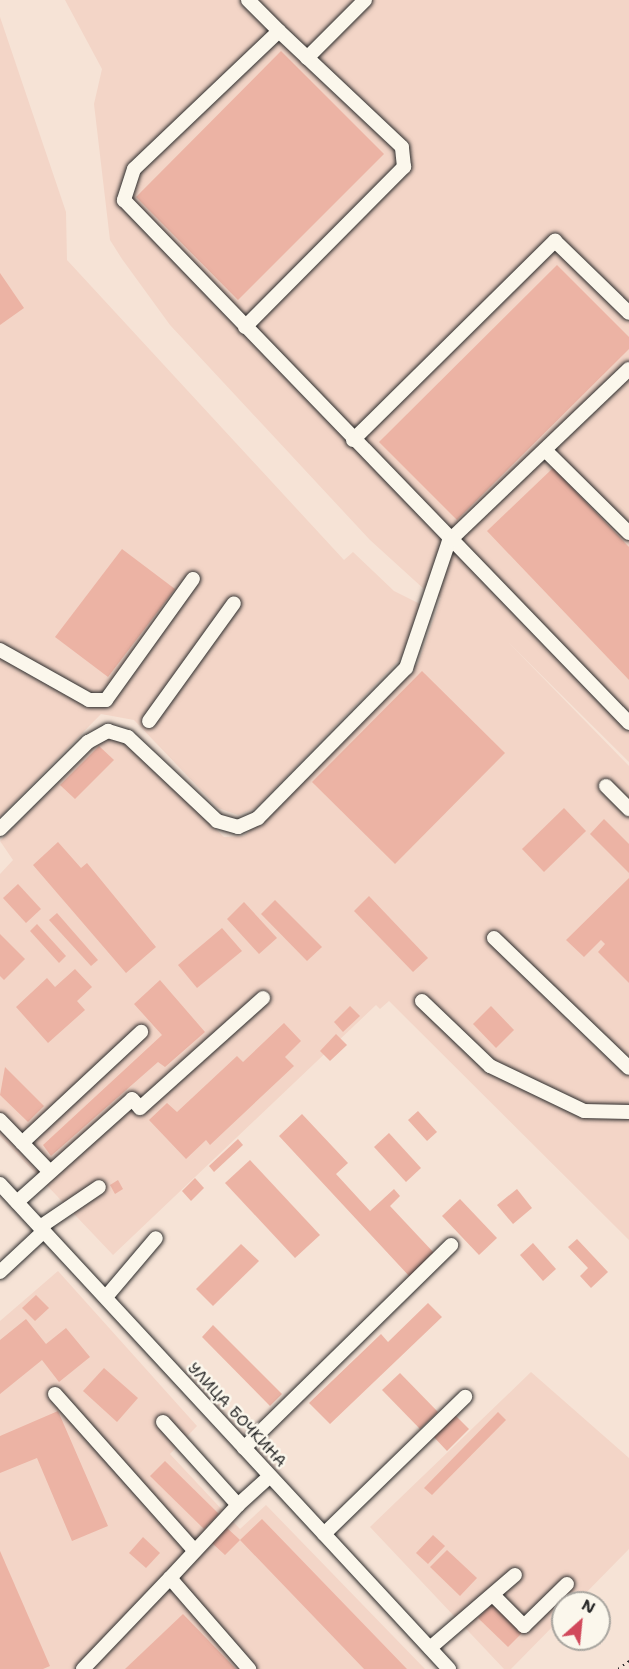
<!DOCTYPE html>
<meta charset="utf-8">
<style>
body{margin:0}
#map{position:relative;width:629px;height:1669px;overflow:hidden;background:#f6e3d6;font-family:"Shantell Sans",sans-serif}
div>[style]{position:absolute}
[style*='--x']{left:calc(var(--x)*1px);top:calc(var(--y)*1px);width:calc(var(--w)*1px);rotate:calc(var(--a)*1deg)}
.built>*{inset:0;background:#f3d5c7}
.building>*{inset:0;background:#ecb3a4}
.path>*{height:2px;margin-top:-1px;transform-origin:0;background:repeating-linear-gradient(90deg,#2b2b2b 0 1.5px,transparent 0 6px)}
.roads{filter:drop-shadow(0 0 2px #2b2b2b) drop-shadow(0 0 2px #2b2b2b)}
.minor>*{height:14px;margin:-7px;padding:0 7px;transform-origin:7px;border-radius:7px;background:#fbf7ec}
span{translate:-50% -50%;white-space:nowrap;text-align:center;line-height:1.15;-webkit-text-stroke:5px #fbf7ec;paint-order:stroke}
.street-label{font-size:16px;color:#2b2b2b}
.north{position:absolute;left:551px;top:1591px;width:60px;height:60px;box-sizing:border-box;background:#fbf7ec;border:2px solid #a8a59f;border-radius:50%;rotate:27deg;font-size:16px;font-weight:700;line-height:24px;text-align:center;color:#2b2b2b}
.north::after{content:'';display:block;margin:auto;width:21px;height:27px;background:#d1495b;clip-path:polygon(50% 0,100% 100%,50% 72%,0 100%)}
</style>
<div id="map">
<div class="built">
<i style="clip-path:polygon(65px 0,629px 0,629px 762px,506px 640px,629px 766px,629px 1240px,389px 1001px,380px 1009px,376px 1005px,113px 1255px,0 1136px,0 874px,13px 860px,0 841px,103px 738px,123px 738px,224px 837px,244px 836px,418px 663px,441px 598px,425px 590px,370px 540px,170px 325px,122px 259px,110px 240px,94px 104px,102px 69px)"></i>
<i style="clip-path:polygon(0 17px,66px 212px,67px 260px,344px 560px,353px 552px,394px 591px,420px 604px,402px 657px,256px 808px,238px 815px,218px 808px,134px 720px,101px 714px,0 817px)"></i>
<i style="clip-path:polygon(58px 1271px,197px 1426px,170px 1454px,240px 1529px,266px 1505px,425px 1669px,0 1669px,0 1321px)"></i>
<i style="clip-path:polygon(531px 1372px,629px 1458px,629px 1549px,576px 1603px,563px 1603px,563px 1616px,511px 1669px,504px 1669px,370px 1527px)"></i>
</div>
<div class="building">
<i style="clip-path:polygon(281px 51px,384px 154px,238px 300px,136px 197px)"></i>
<i style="clip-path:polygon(557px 265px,629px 337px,629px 349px,457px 520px,379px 442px)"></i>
<i style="clip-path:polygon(0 273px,24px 308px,0 325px)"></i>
<i style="clip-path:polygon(553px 468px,629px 547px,629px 680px,487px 531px)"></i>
<i style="clip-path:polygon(122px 549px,175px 589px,108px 677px,55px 637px)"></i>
<i style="clip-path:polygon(422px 671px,505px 753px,395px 864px,312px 782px)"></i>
<i style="clip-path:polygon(99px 746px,114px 760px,75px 799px,60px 785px)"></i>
<i style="clip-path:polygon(564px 808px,586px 831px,544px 872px,522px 849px)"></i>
<i style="clip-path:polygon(604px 819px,629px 844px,629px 873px,590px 834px)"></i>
<i style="clip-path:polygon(58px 842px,81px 868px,87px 863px,156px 947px,126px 973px,33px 865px)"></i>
<i style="clip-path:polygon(629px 878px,629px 983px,598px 952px,605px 944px,601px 940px,584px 957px,566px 940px)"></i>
<i style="clip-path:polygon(18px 884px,41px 909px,26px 923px,3px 898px)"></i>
<i style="clip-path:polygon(369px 896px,428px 958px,413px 972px,354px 911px)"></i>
<i style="clip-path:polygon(275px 900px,322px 947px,307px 961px,261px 914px)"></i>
<i style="clip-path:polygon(244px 902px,277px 938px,259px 954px,227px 919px)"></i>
<i style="clip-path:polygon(57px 913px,98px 960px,91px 966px,49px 920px)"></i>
<i style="clip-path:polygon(37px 924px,66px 956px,59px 963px,30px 931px)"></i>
<i style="clip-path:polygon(222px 928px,242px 951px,197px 988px,178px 965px)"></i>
<i style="clip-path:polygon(0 934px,25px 959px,4px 980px,0 976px)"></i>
<i style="clip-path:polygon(75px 969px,92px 987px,77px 1001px,85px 1010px,48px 1043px,16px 1007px,47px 978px,55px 987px)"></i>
<i style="clip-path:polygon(160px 980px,205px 1032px,165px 1067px,158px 1062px,51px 1156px,43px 1145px,162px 1035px,134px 1004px)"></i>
<i style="clip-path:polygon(350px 1006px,360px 1016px,343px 1032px,334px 1022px)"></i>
<i style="clip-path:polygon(491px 1006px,514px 1030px,496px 1048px,473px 1024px)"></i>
<i style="clip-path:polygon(284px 1023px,301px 1041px,285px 1057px,294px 1066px,210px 1145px,206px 1140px,186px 1159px,149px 1120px,167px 1103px,177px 1112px,237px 1056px,243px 1062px)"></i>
<i style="clip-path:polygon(336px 1034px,347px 1045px,330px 1061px,320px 1051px)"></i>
<i style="clip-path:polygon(5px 1067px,44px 1106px,28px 1122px,0 1095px)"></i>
<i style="clip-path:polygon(418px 1111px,437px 1132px,427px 1141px,408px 1120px)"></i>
<i style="clip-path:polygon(302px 1114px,348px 1163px,336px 1174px,370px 1211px,394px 1189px,400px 1196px,390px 1206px,435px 1254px,410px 1277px,279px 1136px)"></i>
<i style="clip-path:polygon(389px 1133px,421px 1168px,406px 1182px,374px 1147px)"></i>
<i style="clip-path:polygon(238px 1139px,243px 1145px,214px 1172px,209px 1166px)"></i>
<i style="clip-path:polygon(250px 1160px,320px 1235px,295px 1258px,225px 1183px)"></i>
<i style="clip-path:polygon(195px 1178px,204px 1188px,191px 1201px,182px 1191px)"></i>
<i style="clip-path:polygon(118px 1180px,123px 1189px,115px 1194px,110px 1185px)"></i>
<i style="clip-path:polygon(517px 1189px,532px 1208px,513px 1224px,497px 1205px)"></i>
<i style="clip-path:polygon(460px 1199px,497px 1238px,479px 1255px,442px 1216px)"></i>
<i style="clip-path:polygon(577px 1239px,608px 1272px,591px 1288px,580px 1276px,588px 1268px,568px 1247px)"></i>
<i style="clip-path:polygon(533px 1243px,556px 1269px,543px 1281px,520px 1255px)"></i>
<i style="clip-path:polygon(241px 1244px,259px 1261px,213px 1306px,196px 1289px)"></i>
<i style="clip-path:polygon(36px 1295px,49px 1308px,35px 1321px,22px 1308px)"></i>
<i style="clip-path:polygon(428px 1303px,442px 1317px,330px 1424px,309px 1403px,381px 1334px,388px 1342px)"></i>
<i style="clip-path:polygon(26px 1319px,46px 1344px,66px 1328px,90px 1357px,59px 1382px,42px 1360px,0 1394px,0 1340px)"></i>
<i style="clip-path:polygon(213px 1325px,282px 1394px,270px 1406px,202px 1337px)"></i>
<i style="clip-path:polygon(104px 1368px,138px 1398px,117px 1422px,83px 1391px)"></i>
<i style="clip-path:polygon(400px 1373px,438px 1412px,420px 1429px,382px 1390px)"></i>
<i style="clip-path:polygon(58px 1411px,108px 1526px,72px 1541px,37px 1458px,0 1473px,0 1436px)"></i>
<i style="clip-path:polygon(498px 1412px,506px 1420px,432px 1495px,424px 1488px)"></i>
<i style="clip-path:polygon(453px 1413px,469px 1429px,447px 1451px,432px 1435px)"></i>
<i style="clip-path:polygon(165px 1461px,219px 1514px,204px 1529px,150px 1476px)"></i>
<i style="clip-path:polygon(262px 1519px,407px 1669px,364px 1669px,240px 1540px,225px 1555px,212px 1543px,227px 1528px,240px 1540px)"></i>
<i style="clip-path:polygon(433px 1535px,445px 1546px,428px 1564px,416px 1553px)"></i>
<i style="clip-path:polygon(143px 1537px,160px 1553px,146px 1568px,129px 1553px)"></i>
<i style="clip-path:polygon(447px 1550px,477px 1578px,460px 1596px,430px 1567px)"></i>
<i style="clip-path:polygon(0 1551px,50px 1666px,43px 1669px,0 1669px)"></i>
<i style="clip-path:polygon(494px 1602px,524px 1631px,508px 1647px,478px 1618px)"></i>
<i style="clip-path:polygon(183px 1614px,236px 1669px,125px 1669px)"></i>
</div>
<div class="path">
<i style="--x:618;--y:1669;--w:14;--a:-36"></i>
</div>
<div class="roads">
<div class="minor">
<i style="--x:248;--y:0;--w:44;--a:45"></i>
<i style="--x:279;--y:31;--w:200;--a:136.4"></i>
<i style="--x:134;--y:169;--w:33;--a:108"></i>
<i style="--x:124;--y:200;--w:727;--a:46"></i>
<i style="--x:307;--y:58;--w:82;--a:-45"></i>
<i style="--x:245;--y:327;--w:226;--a:-45.2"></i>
<i style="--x:404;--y:167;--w:20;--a:-96"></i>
<i style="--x:402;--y:147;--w:169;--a:-136.7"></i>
<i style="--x:353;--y:440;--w:284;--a:-44.6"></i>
<i style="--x:555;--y:241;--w:103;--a:44.2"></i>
<i style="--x:545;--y:450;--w:118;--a:44.7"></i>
<i style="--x:0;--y:650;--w:102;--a:29.3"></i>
<i style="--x:89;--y:700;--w:17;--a:0"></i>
<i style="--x:106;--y:700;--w:149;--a:-54.3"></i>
<i style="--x:149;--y:721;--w:145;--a:-54.2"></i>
<i style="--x:606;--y:786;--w:33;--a:45"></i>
<i style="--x:0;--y:829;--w:124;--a:-44.7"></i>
<i style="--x:88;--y:742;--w:23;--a:-29"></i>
<i style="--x:108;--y:731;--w:21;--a:17"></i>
<i style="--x:128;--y:737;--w:122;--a:43.3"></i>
<i style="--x:217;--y:821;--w:22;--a:16"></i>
<i style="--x:238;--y:827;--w:22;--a:-24"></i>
<i style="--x:258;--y:818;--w:211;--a:-45.4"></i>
<i style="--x:406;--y:668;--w:134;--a:-71.3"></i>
<i style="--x:449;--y:541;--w:249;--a:-43.7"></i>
<i style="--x:494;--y:938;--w:187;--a:43.9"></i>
<i style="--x:422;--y:1001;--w:94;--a:43.7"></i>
<i style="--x:490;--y:1066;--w:104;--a:25.6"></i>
<i style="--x:584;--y:1111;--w:45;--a:1.3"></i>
<i style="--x:0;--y:1120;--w:72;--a:46.1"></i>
<i style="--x:22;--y:1143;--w:163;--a:-43"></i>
<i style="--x:0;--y:1184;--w:661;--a:47.21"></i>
<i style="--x:17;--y:1202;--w:154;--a:-41.8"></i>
<i style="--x:132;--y:1099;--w:12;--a:48"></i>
<i style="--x:140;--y:1108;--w:165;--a:-41.8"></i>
<i style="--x:40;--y:1227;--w:71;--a:-34.1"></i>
<i style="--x:0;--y:1272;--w:60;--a:-43"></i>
<i style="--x:106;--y:1297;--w:77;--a:-49.7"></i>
<i style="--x:55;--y:1394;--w:210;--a:48.3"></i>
<i style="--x:163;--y:1422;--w:112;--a:47.9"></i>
<i style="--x:238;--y:1505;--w:43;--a:-42.2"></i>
<i style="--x:244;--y:1448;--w:290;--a:-44.4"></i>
<i style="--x:324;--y:1534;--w:197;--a:-44.2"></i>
<i style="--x:170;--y:1578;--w:100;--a:-47"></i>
<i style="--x:493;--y:1595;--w:44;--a:45"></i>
<i style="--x:524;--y:1626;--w:60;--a:-44.3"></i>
<i style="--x:430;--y:1648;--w:112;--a:-40.7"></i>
<i style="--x:83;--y:1669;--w:126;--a:-46.3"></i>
<i style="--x:170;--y:1578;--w:121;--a:49"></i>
</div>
</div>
<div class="street-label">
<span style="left:237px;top:1415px;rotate:47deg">УЛИЦА БОЧКИНА</span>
</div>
<div class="north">N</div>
</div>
